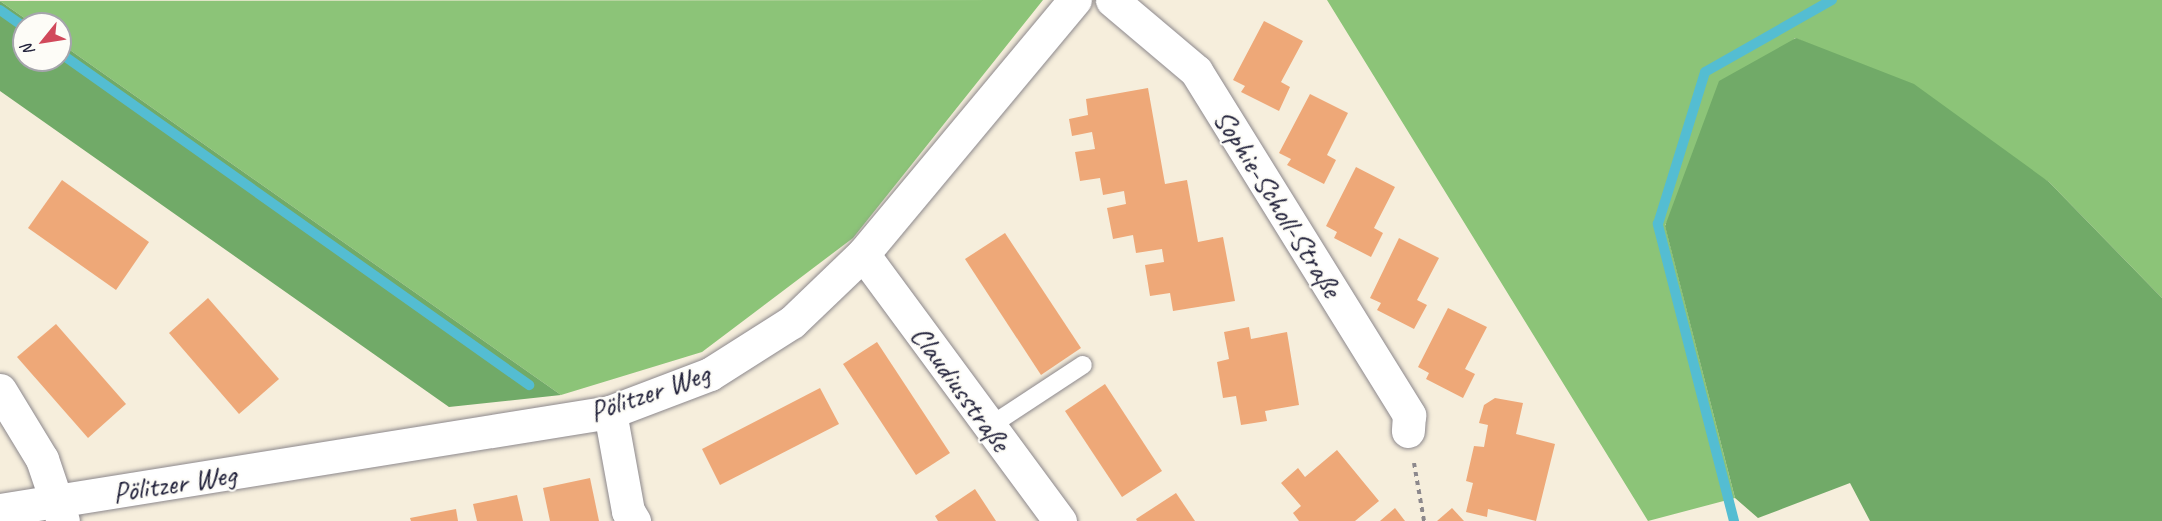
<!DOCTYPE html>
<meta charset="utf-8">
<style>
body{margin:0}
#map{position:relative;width:2162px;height:521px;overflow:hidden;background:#f6eedc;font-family:Caveat,sans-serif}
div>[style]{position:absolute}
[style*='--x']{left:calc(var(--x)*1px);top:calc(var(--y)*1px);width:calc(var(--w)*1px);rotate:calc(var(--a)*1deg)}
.green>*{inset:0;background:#8cc478}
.forest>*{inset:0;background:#71aa68}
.stream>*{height:10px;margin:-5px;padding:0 5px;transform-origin:5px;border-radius:5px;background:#54bdd2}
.building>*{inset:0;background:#eea878}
.path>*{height:4px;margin-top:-2px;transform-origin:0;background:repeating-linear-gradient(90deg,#8c888c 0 4.5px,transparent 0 9px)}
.roads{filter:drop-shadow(0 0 2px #8c888c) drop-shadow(0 0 2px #8c888c)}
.service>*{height:18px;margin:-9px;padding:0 9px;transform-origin:9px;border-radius:9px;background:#fff}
.minor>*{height:33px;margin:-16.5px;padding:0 16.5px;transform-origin:16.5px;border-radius:16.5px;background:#fff}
.secondary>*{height:33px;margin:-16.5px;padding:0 16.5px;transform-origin:16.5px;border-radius:16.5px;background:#fff}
span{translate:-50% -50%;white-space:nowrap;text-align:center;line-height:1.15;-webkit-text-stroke:4.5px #fdfcf7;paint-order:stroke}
.street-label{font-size:30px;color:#22223b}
.north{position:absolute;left:12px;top:12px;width:60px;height:60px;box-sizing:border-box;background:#fdfcf7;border:2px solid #a5a5ac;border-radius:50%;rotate:240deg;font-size:16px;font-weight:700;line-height:24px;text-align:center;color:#22223b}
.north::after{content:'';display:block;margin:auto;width:21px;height:27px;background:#d1495b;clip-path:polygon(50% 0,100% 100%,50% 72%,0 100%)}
</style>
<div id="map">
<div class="green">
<i style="clip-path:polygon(1043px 0,853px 238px,702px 352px,561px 395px,60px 43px,60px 24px,33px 24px,0 1px)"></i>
<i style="clip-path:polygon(1327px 0,2162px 0,2162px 298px,2049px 182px,1839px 57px,1795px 38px,1665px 225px,1735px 498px,1648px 521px)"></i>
</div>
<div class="forest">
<i style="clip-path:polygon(0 1px,33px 24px,24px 24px,24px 60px,60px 60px,60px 43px,561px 395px,449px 407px,0 91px)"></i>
<i style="clip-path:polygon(1796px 38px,1914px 84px,2049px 182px,2162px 298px,2162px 521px,1870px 521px,1850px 483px,1758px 518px,1735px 498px,1665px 226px,1719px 81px)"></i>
</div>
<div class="stream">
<i style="--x:0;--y:10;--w:29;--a:35"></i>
<i style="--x:60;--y:53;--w:575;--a:35.29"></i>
<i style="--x:1734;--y:521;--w:307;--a:-104.4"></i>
<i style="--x:1658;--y:224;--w:159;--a:-72.8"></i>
<i style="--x:1705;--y:72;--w:146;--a:-29.6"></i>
</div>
<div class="building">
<i style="clip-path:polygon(1264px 21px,1303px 41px,1281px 82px,1290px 87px,1279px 111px,1241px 92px,1245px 86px,1233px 80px)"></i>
<i style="clip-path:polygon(1148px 88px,1165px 184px,1187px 180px,1198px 242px,1223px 237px,1235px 301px,1173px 311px,1170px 293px,1150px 296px,1145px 265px,1164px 262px,1162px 249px,1136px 253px,1133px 235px,1113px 239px,1107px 208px,1126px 204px,1124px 191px,1103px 195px,1100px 178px,1080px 181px,1075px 152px,1095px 149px,1092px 132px,1072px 136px,1069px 119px,1088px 115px,1086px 99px)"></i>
<i style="clip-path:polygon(1310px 94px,1348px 113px,1327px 155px,1336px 160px,1324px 184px,1287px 165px,1291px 159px,1279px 153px)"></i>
<i style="clip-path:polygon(1356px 167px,1395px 187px,1374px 228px,1383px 233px,1371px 257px,1334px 238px,1337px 232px,1326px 226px)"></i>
<i style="clip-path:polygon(62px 180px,149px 242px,116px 290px,28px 228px)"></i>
<i style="clip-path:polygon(1005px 233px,1081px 348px,1041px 375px,965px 259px)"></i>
<i style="clip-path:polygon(1399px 238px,1439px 258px,1417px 300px,1427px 305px,1414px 329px,1377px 310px,1381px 303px,1370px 298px)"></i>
<i style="clip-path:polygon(208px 298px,279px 379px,239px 414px,169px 333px)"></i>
<i style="clip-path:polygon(1448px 308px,1487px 327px,1465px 369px,1475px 374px,1463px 398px,1426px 379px,1429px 373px,1418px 367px)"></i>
<i style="clip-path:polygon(56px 324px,126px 404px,88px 438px,17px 357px)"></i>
<i style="clip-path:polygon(1249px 327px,1251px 339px,1287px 332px,1299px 405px,1265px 411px,1267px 421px,1241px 425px,1236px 396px,1223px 398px,1217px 362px,1229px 359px,1224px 332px)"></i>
<i style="clip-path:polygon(877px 342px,950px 453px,916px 475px,843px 364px)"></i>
<i style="clip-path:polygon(1105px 384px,1162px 471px,1122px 497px,1065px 411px)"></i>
<i style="clip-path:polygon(820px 388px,839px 424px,720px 485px,702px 449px)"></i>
<i style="clip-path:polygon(1495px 398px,1523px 403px,1516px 434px,1555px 444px,1536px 521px,1488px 509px,1487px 517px,1466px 512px,1473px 483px,1466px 481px,1474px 446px,1484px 447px,1488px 425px,1479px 423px,1484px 405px)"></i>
<i style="clip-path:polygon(1337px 450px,1379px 501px,1355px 521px,1299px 521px,1293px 513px,1301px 506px,1281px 483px,1298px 468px,1305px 477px)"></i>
<i style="clip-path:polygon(590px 478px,599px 521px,550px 521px,543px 488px)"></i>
<i style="clip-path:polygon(975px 489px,996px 521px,938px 521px,935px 516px)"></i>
<i style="clip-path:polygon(1176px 493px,1195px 521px,1137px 521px,1136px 519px)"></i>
<i style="clip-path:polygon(517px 495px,523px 521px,477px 521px,473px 504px)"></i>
<i style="clip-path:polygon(1395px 508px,1405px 521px,1380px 521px)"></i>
<i style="clip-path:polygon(1452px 508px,1464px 521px,1437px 521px)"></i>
<i style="clip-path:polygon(456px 509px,458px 521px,411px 521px,410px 518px)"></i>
</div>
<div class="path">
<i style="--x:1414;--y:463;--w:59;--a:80.2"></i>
</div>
<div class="roads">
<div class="service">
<i style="--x:990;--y:426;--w:111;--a:-33.3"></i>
</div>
<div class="minor">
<i style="--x:1112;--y:0;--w:110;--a:40.2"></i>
<i style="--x:1196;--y:71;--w:405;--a:58.2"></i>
<i style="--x:1409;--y:415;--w:16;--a:94"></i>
<i style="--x:863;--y:254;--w:332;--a:53.6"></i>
<i style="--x:0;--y:390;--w:81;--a:58.7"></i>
<i style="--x:42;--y:459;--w:65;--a:71.3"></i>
<i style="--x:610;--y:412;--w:101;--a:79.7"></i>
<i style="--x:628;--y:511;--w:12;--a:59"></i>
</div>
<div class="secondary">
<i style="--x:0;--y:510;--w:618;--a:-9.13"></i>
<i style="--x:610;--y:412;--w:107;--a:-20.8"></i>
<i style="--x:710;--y:374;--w:97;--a:-32.4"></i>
<i style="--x:792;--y:322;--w:98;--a:-43.8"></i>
<i style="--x:863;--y:254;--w:331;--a:-50.2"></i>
</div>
</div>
<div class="street-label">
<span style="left:1278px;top:203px;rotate:58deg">Sophie-Scholl-Straße</span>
<span style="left:961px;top:388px;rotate:54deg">Claudiusstraße</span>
<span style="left:649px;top:392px;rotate:-19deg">Pölitzer Weg</span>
<span style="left:174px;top:483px;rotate:-9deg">Pölitzer Weg</span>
</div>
<div class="north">N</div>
</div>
